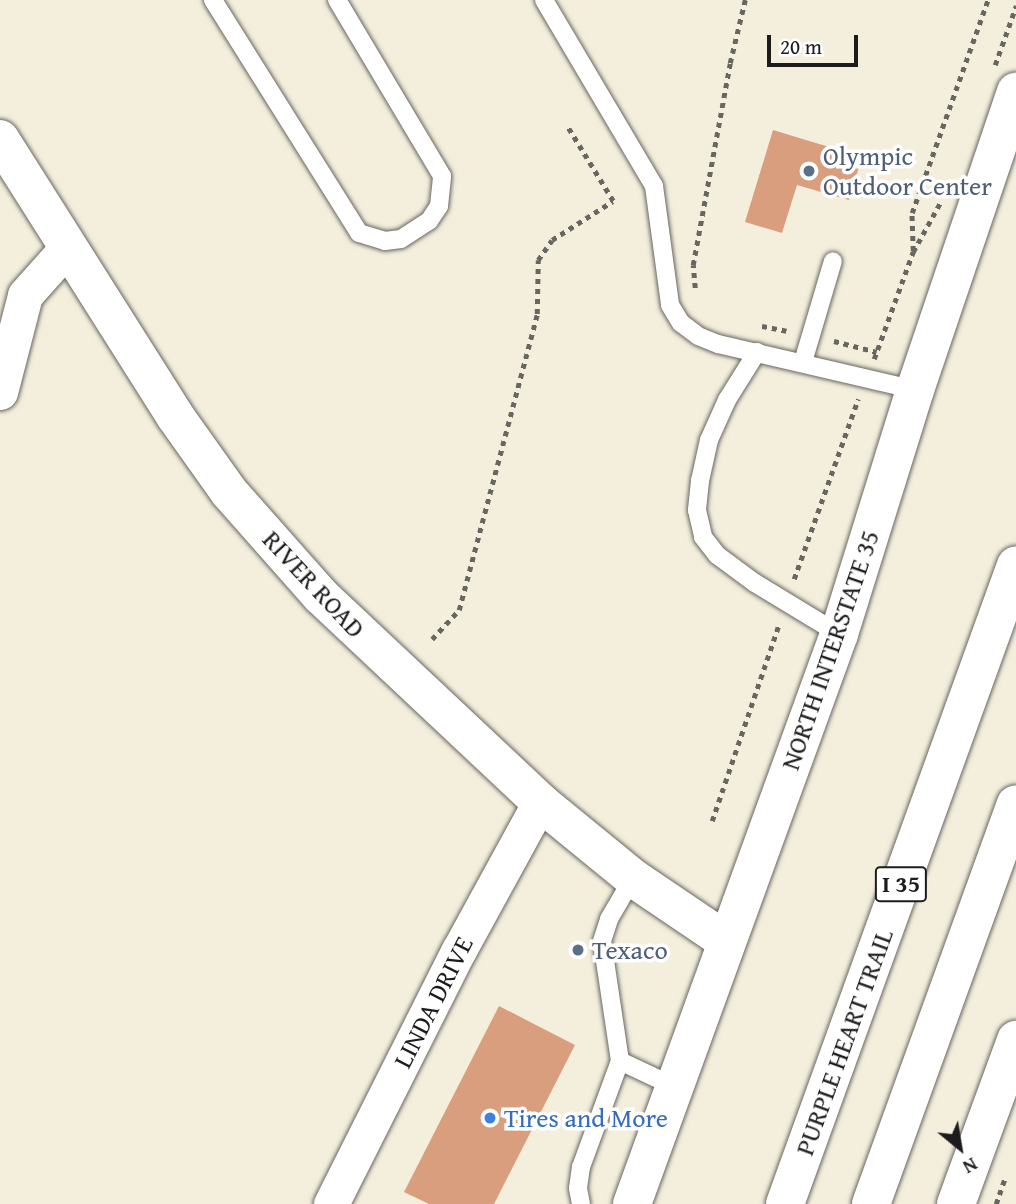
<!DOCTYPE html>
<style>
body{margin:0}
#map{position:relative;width:1016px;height:1204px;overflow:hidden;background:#f4efdd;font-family:"Gentium Book Plus",serif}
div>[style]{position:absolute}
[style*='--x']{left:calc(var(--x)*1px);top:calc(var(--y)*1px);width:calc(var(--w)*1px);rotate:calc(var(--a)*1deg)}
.building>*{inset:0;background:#d99e7d}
.path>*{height:4.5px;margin-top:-2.25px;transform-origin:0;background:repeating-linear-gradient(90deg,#686660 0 5px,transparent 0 10px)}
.roads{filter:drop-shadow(0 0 2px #686660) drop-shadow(0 0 2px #686660)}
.lane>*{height:18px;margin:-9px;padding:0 9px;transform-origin:9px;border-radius:9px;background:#fff}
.street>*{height:35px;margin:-17.5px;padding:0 17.5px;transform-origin:17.5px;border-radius:17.5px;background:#fff}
.secondary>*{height:38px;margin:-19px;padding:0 19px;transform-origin:19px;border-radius:19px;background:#fff}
.highway>*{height:38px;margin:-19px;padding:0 19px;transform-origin:19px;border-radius:19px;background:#fff}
.dots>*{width:19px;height:19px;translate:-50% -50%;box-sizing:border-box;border:4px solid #fff;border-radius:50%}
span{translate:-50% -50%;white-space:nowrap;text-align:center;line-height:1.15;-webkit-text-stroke:7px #fff;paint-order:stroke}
.shield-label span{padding:2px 5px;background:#fff;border:2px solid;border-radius:5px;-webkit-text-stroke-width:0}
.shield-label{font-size:24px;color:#1c1c1c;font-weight:700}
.service-label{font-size:26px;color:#4e5e75}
.left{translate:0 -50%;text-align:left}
.street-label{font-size:26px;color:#1c1c1c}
.shop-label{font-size:26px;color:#366cbe}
.north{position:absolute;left:925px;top:1113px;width:70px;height:70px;-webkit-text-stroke:5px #fff;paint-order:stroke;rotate:150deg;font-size:19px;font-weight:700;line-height:28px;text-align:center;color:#1c1c1c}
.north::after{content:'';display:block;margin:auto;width:24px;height:32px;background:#1c1c1c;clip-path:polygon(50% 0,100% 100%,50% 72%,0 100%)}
.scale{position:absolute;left:767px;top:35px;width:91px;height:32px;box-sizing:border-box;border:4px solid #1c1c1c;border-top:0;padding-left:9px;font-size:21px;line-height:24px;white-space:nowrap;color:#1c1c1c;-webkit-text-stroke:5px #fff;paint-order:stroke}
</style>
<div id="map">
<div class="building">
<i style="clip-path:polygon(773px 130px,862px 157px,849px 200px,797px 185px,782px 233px,745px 222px)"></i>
<i style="clip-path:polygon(499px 1006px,575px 1045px,494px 1204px,429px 1204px,404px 1192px)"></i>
</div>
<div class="path">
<i style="--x:995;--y:65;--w:63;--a:-70.4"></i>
<i style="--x:913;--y:251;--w:38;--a:-92"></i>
<i style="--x:912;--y:213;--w:226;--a:-70.4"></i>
<i style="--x:695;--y:288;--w:23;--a:-95"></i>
<i style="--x:693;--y:265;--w:205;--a:-79.6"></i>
<i style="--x:730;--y:63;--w:65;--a:-76.6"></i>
<i style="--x:762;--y:326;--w:25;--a:11"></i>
<i style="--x:834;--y:341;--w:44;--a:14.3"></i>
<i style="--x:874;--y:359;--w:114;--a:-70"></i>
<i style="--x:913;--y:252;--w:56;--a:-61.1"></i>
<i style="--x:794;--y:579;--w:191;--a:-70.4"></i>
<i style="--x:432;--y:639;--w:40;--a:-47"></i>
<i style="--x:459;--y:610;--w:306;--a:-75.2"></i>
<i style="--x:537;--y:314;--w:54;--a:-88.9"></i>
<i style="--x:538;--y:260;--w:24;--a:-55"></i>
<i style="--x:552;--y:240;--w:72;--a:-32.6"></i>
<i style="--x:613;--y:201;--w:88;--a:-121.5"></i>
<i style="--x:712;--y:821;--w:208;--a:-71.2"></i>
<i style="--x:996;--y:1204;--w:28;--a:-71"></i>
</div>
<div class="roads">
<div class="lane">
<i style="--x:213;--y:0;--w:275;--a:57.9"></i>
<i style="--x:359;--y:233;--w:27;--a:17"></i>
<i style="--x:385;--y:241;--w:16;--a:-7"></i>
<i style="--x:401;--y:239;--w:33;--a:-33"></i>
<i style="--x:429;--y:221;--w:18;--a:-56"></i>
<i style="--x:439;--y:206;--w:30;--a:-84"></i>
<i style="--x:442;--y:176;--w:205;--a:-120.8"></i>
<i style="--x:544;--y:0;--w:216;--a:59.4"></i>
<i style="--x:654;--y:186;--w:120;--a:82.3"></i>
<i style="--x:670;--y:305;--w:21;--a:59"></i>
<i style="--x:681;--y:323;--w:21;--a:37"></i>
<i style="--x:698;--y:336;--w:22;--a:22"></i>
<i style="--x:718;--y:344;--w:202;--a:13.1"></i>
<i style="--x:757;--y:352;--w:57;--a:122"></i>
<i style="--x:727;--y:400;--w:44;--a:114.2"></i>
<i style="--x:709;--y:440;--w:42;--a:102.4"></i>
<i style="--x:700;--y:481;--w:29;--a:96"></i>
<i style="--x:697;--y:510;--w:28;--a:77"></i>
<i style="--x:703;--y:537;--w:23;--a:52"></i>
<i style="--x:717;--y:555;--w:47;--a:36.4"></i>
<i style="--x:755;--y:583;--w:98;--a:31.3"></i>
<i style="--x:803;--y:362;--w:105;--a:-73.5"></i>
<i style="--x:620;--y:1061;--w:61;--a:25.3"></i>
<i style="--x:581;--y:1204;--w:16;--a:-101"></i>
<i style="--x:578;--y:1188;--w:21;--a:-82"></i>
<i style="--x:581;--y:1167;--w:113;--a:-69.8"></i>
<i style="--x:620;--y:1061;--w:121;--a:-98.5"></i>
<i style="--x:602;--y:941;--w:23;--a:-72"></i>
<i style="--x:609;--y:919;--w:48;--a:-59.7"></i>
</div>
<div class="street">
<i style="--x:0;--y:392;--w:100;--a:-75.5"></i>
<i style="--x:25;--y:295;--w:63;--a:-48.2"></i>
<i style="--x:331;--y:1204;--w:284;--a:-63.3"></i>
<i style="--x:459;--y:950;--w:169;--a:-61.3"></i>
</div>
<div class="secondary">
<i style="--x:0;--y:139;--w:328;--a:57.7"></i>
<i style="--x:175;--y:416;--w:93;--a:54.6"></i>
<i style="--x:229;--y:492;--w:139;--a:48.5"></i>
<i style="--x:321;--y:596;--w:301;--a:43.2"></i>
<i style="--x:540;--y:802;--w:120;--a:39.3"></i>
<i style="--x:633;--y:878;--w:112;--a:34.1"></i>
<i style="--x:632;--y:1204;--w:606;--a:-70.04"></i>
<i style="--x:839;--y:634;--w:256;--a:-72.7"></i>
<i style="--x:915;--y:390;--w:315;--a:-71.3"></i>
<i style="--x:956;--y:1204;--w:175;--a:-69.9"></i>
</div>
<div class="highway">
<i style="--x:785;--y:1204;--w:679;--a:-70.12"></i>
<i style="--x:871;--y:1204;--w:425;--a:-70.1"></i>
</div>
</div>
<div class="dots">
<i style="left:809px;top:171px;background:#5c6f8a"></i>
<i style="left:578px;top:950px;background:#5c6f8a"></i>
<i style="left:490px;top:1118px;background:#3f7fe0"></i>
</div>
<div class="shield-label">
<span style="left:901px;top:884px">I 35</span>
</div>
<div class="service-label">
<span class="left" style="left:823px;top:171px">Olympic<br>Outdoor Center</span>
<span class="left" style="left:592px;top:950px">Texaco</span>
</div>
<div class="street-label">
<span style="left:314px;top:584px;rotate:47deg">RIVER ROAD</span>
<span style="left:830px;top:650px;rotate:-71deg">NORTH INTERSTATE 35</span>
<span style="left:433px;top:1002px;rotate:-63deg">LINDA DRIVE</span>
<span style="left:844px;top:1042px;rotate:-70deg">PURPLE HEART TRAIL</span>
</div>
<div class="shop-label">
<span class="left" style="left:504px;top:1118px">Tires and More</span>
</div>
<div class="north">N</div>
<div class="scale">20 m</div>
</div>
